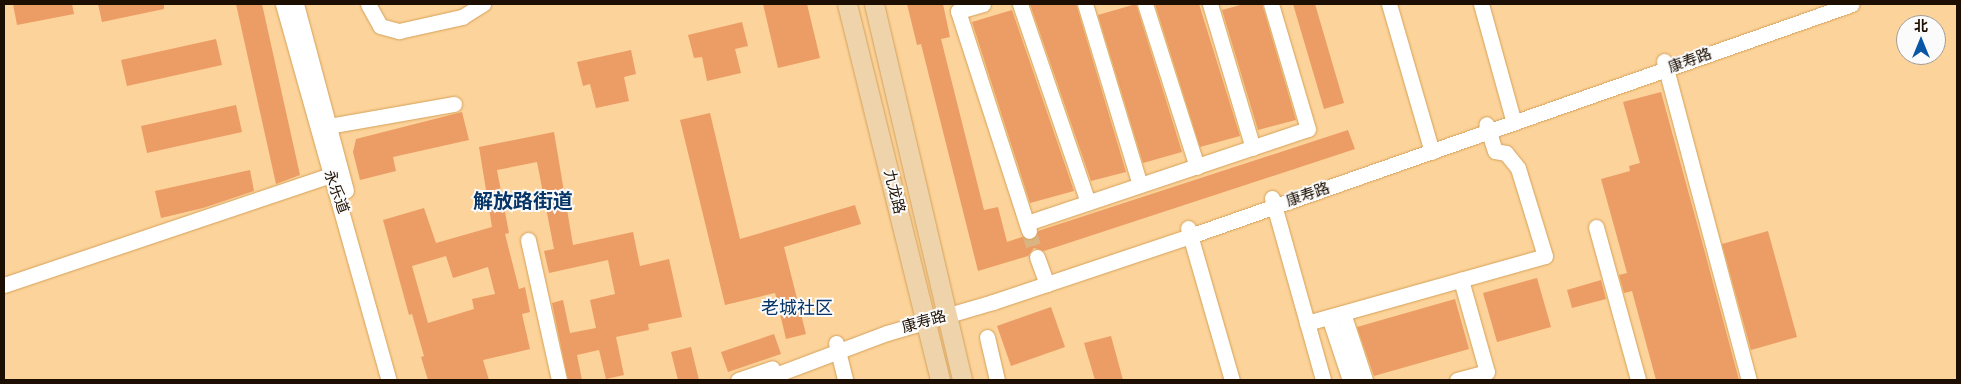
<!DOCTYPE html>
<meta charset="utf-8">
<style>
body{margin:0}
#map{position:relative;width:1961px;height:384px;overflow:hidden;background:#fcd39a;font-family:"Crimson Pro","Noto Sans SC",serif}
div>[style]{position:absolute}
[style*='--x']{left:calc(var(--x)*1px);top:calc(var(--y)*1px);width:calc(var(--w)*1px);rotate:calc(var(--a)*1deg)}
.building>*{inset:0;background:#ec9c65}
.minor-tunnel>*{height:15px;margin-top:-7.5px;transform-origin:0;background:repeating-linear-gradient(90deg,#dab583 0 15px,transparent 0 23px)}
.roads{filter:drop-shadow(0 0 1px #d4a159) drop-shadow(0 0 1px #d4a159)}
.minor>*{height:15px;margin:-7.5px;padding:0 7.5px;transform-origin:7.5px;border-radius:7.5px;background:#fff}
.major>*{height:19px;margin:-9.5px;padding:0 9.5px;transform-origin:9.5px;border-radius:9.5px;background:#efd3ab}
span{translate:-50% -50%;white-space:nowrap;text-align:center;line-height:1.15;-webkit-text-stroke:4px #fbfbfb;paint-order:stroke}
.street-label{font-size:15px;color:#1c0e00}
.quarter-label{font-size:18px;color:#073567}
.district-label{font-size:20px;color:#073567;font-weight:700}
.frame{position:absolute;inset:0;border:5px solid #1c0e00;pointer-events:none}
.north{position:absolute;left:1896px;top:15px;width:50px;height:50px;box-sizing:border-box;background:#fbfbfb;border:1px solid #a29c97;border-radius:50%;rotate:0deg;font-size:14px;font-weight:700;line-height:20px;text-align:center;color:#1c0e00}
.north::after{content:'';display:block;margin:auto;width:18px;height:22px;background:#0856a5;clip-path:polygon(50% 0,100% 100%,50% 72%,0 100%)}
</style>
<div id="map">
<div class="building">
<i style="clip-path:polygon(13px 4px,72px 4px,74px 14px,17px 25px)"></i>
<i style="clip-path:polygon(98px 4px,164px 4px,164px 9px,102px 22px)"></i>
<i style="clip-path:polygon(236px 4px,262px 4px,300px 175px,276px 184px)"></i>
<i style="clip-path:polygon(763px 4px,807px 4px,820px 58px,778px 68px)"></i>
<i style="clip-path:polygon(907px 4px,943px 4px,950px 37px,941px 39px,984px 210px,998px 207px,1007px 242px,1022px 237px,1032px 240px,1038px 231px,1348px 130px,1355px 149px,1044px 251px,1034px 248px,1028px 256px,978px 271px,921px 44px,917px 45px)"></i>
<i style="clip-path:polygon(1030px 4px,1076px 4px,1126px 172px,1091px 181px)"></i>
<i style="clip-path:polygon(1136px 4px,1182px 152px,1143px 163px,1098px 15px)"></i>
<i style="clip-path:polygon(1155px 4px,1199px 4px,1240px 136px,1200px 147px)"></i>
<i style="clip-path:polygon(1244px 4px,1262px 4px,1296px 120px,1258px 130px,1222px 10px)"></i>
<i style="clip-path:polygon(1293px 4px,1315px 4px,1344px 103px,1324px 109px)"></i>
<i style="clip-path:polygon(1012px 10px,1074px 191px,1030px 203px,972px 22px)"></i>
<i style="clip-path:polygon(742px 22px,748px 46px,735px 49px,741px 73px,707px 81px,702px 57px,694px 58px,688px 35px)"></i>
<i style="clip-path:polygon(216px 39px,222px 65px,127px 86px,121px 60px)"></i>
<i style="clip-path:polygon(631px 50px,636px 74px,624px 77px,629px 101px,596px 108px,590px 84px,583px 86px,577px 62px)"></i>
<i style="clip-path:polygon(1661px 92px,1704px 249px,1739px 380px,1656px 380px,1632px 291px,1624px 293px,1619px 275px,1627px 273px,1601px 179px,1630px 171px,1629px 166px,1640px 163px,1623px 102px)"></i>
<i style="clip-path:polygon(236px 105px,242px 132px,147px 153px,141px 126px)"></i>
<i style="clip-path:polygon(462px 112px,469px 140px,393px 157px,396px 171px,360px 180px,353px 152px,356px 139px)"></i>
<i style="clip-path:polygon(710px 113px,740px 239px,855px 205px,861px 224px,784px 247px,806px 334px,786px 339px,775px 293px,725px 305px,680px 120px)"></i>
<i style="clip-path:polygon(evenodd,554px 132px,573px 245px,633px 232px,640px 266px,669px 259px,682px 317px,648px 324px,649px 330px,616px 337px,624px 375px,606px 379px,599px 350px,577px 355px,582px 380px,568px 380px,552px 303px,563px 300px,570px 333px,596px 328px,590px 300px,615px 294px,608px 260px,549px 273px,544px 251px,554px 249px,537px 162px,497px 170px,509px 233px,505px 234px,519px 289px,525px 287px,530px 312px,522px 314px,530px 349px,483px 360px,489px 380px,428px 380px,421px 357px,424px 356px,412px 314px,409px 315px,383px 220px,424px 208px,436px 243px,492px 227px,479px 147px,554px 132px,446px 256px,453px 278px,488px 267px,495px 294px,472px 299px,474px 309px,428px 323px,412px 266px,446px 256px)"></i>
<i style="clip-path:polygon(250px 170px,254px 191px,203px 208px,161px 218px,155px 191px)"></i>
<i style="clip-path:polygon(1768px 231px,1797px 337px,1751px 350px,1722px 244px)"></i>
<i style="clip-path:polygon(1537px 278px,1551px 327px,1497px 342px,1483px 293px)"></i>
<i style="clip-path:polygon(1601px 280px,1606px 299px,1572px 308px,1567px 290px)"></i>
<i style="clip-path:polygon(1455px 299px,1469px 349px,1374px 376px,1357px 327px)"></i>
<i style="clip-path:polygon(1051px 307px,1065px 347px,1011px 366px,997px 326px)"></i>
<i style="clip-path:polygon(774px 334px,781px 354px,728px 372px,721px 352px)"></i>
<i style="clip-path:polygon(1111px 336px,1123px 380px,1095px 380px,1084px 343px)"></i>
<i style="clip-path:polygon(691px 347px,699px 380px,678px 380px,671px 352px)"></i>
</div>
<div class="minor-tunnel">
<i style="--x:1029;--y:231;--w:27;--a:73"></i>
</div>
<div class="roads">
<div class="minor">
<i style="--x:283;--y:4;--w:391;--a:74.3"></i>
<i style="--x:296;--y:4;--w:193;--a:75"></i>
<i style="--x:368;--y:4;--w:25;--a:61"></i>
<i style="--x:380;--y:26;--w:20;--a:15"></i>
<i style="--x:399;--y:31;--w:65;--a:-12.5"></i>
<i style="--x:462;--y:17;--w:25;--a:-32"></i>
<i style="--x:983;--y:4;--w:26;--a:164"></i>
<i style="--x:958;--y:11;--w:231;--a:72.1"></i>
<i style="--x:1020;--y:4;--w:210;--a:71.1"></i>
<i style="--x:1085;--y:4;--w:189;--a:73.1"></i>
<i style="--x:1145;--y:4;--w:171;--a:72.3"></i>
<i style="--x:1210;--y:4;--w:150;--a:73.4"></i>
<i style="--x:1389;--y:4;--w:154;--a:73.8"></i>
<i style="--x:1481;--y:4;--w:123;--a:74.5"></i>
<i style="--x:1664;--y:61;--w:330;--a:75.1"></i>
<i style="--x:328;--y:126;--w:128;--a:-9.9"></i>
<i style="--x:1272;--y:198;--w:189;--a:74.3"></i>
<i style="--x:1027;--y:223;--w:296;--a:-18.5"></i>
<i style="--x:1308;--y:129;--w:130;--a:-106.5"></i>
<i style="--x:1596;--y:227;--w:159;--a:74.6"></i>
<i style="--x:1188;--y:228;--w:158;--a:73.9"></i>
<i style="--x:528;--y:240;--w:143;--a:77.5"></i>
<i style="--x:1037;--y:257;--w:29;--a:70"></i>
<i style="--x:4;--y:285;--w:354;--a:-18.6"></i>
<i style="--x:1343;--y:313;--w:71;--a:71.8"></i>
<i style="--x:1329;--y:317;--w:66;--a:71.6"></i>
<i style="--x:1307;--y:323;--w:247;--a:-15.7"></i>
<i style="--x:1545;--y:256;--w:92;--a:-107.1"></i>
<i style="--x:1518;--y:168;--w:19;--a:-129"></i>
<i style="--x:1506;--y:153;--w:11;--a:-170"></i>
<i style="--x:1495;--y:151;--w:28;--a:-108"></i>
<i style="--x:987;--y:337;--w:44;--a:76.9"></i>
<i style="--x:836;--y:343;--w:38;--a:76"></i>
<i style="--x:738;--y:380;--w:36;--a:-19"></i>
<i style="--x:762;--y:380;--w:134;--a:-20.6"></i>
<i style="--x:887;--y:333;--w:110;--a:-16.3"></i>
<i style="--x:993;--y:302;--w:208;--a:-18.5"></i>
<i style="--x:1190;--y:236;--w:701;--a:-19.31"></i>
<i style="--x:1457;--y:380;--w:31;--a:-15"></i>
<i style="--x:1487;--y:372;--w:96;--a:-105.8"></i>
</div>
<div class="major">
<i style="--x:847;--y:4;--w:387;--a:76.1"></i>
<i style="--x:874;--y:4;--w:386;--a:76.8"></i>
</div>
</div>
<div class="street-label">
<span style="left:1690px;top:61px;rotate:-20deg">康寿路</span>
<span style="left:336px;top:192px;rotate:70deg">永乐道</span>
<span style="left:894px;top:192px;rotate:76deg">九龙路</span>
<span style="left:1308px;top:195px;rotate:-19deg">康寿路</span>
<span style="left:924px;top:322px;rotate:-16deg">康寿路</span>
</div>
<div class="quarter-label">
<span style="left:797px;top:308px">老城社区</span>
</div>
<div class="district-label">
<span style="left:523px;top:201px">解放路街道</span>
</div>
<div class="frame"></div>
<div class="north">北</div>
</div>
